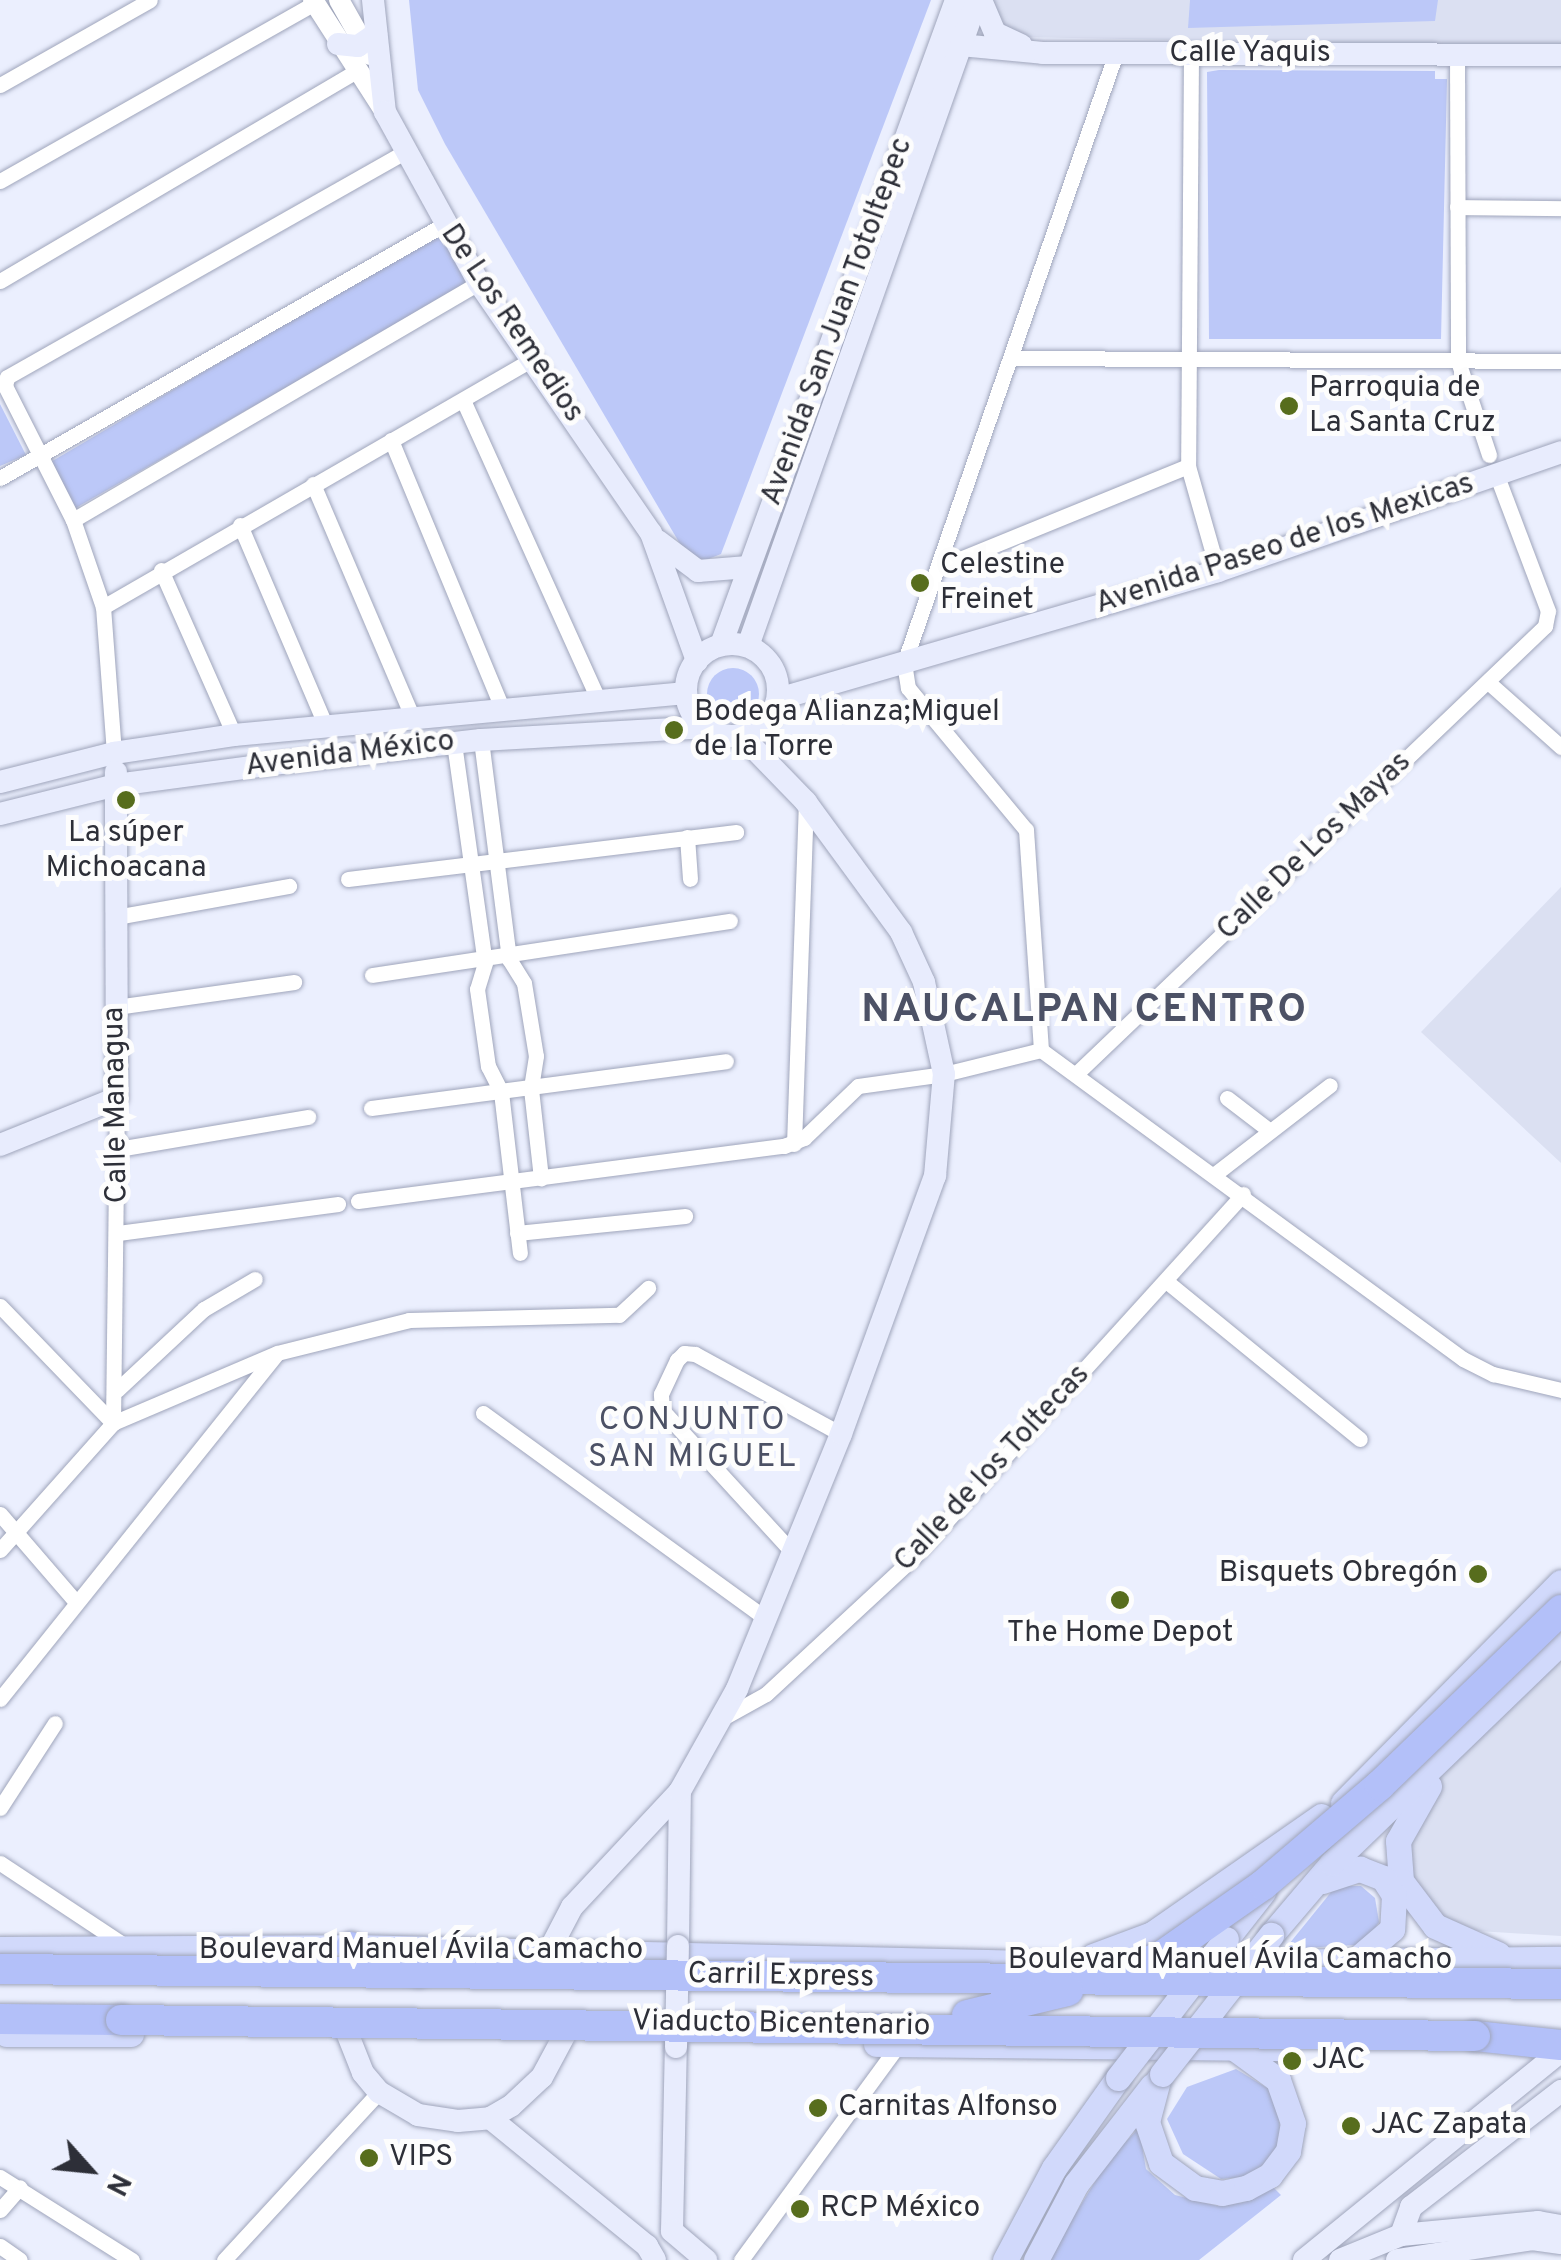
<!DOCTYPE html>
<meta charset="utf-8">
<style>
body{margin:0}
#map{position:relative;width:1561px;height:2260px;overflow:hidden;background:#ebeffe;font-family:Overpass,sans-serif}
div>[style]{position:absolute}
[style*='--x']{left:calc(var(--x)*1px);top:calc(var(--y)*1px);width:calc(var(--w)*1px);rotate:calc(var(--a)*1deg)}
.built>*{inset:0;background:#dbe0f2}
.green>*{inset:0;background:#bcc8f8}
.round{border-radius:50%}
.roads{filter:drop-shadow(0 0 2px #9fa5bb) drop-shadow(0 0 2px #9fa5bb)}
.minor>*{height:15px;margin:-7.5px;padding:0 7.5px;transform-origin:7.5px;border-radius:7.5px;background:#fff}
.tertiary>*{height:20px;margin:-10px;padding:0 10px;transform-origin:10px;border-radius:10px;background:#fff}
.secondary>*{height:22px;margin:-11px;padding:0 11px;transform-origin:11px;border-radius:11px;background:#e8ecfd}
.secondary>.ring{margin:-11px;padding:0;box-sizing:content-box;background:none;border:22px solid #e8ecfd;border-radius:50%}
.primary>*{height:25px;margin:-12.5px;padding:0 12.5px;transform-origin:12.5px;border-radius:12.5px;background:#d1d9fb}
.motorway>*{height:30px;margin:-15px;padding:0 15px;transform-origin:15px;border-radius:15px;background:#b3c0f9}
.bridges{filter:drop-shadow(0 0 2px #9fa5bb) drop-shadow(0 0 2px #9fa5bb)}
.secondary-bridge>*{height:22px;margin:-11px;padding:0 11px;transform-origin:11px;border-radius:11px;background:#e8ecfd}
.primary-bridge>*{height:25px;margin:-12.5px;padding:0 12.5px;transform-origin:12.5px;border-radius:12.5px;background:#d1d9fb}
.motorway-bridge>*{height:30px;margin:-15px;padding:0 15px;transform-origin:15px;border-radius:15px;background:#b3c0f9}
.dots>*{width:28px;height:28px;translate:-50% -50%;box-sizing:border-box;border:5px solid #fdfdfd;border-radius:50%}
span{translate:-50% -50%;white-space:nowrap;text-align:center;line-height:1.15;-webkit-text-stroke:10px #fdfdfd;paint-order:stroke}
.street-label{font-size:30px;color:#2d2f38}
.poi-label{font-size:30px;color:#2d2f38}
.left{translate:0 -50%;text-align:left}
.right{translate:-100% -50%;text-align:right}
.neighbourhood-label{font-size:32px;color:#4c5165;letter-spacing:2.5px}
.district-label{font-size:40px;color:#4c5165;font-weight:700;letter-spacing:2.5px}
.north{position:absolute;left:40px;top:2120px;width:100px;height:100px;-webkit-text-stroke:8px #fdfdfd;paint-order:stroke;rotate:117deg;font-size:28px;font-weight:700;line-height:40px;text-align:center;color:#2d2f38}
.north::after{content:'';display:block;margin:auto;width:35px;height:45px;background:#2d2f38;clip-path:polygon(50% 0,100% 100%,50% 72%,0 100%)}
</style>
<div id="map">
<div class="built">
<i style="clip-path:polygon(990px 0,1561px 0,1561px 47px,1020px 37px,1001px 25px)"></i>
<i style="clip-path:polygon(1561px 887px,1561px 1163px,1421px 1032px)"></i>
<i style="clip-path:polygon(1561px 1642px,1561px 1936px,1462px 1930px,1430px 1914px,1410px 1883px,1400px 1841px,1432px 1782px)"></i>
</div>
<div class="green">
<i style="clip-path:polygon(409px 0,931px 0,721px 554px,703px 561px,683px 549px,445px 144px,418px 90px)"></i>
<i style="clip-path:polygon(1190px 0,1438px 0,1435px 21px,1188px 28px)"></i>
<i style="clip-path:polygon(1219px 70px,1435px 71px,1435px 79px,1447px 79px,1441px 339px,1209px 339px,1207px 72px)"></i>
<i style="clip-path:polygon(441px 232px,472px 281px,67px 513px,44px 466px)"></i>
<i style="clip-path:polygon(0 404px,26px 455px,0 466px)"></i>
<i class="round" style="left:707px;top:668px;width:52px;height:52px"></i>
<i style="clip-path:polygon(1336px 1886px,1361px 1886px,1375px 1898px,1379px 1922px,1371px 1935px,1356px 1945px,1285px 1949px)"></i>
<i style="clip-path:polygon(1236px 2069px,1277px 2094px,1281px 2140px,1266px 2163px,1245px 2177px,1221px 2179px,1183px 2154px,1167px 2119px,1187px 2087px)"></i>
<i style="clip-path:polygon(1139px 2128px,1146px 2169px,1175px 2195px,1218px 2206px,1244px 2202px,1272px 2186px,1281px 2195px,1199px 2260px,1047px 2260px,1109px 2159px)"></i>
</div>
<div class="roads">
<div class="minor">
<i style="--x:1191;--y:54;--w:412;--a:90.4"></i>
<i style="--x:1188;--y:466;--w:109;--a:74.1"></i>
<i style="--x:1457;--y:55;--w:306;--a:89.8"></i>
<i style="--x:1458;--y:361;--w:99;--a:71.7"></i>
<i style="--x:0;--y:85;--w:172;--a:-29.5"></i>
<i style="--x:0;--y:181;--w:361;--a:-29.5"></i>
<i style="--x:1457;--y:207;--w:104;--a:0.6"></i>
<i style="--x:0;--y:281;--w:410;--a:-30.5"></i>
<i style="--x:1011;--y:358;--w:550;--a:0.31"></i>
<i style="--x:463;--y:400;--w:328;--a:65.7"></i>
<i style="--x:391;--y:440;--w:290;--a:67.5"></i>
<i style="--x:0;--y:478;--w:510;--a:-29.73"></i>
<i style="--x:313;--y:484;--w:252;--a:66.9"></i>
<i style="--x:73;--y:520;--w:470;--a:-30.3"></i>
<i style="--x:240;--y:525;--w:216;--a:66.9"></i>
<i style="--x:938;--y:568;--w:270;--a:-22.2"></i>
<i style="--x:161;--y:570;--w:180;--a:66.1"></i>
<i style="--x:103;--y:607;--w:496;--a:-30"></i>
<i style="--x:1488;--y:682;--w:98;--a:41.7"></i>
<i style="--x:481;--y:740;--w:221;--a:82.7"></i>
<i style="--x:509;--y:959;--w:28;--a:58"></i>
<i style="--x:524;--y:983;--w:74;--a:80.7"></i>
<i style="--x:536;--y:1056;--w:33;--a:99"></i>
<i style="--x:531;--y:1089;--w:90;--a:83.6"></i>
<i style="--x:454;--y:743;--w:222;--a:82"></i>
<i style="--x:485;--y:963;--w:27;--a:107"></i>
<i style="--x:477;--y:989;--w:78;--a:81.9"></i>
<i style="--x:488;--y:1066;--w:29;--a:63"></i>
<i style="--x:501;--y:1092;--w:162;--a:83.3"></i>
<i style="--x:114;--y:753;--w:146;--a:-94.3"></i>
<i style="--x:103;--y:607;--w:92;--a:-109"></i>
<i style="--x:73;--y:520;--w:150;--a:-116.9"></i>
<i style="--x:5;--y:386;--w:9;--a:-77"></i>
<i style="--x:7;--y:377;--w:459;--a:-29.5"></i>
<i style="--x:687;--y:837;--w:42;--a:85.9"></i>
<i style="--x:348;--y:879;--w:391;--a:-6.9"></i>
<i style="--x:116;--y:917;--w:176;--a:-10.2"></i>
<i style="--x:372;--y:975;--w:362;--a:-8.6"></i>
<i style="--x:116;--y:1007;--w:180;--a:-8"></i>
<i style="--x:1041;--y:1050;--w:221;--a:-93.9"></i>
<i style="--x:1026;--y:830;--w:185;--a:-129.7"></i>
<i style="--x:908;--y:688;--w:25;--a:-99"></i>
<i style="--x:904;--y:663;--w:646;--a:-70.84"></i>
<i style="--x:1078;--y:1072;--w:646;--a:-43.68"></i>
<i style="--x:1545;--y:626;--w:15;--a:-79"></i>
<i style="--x:1548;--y:611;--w:144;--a:-110.7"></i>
<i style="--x:1227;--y:1098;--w:54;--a:37.5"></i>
<i style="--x:371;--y:1108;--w:358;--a:-7.5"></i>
<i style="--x:794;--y:1144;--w:341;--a:-88"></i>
<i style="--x:118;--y:1149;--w:193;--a:-9.6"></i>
<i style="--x:1215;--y:1174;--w:145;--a:-37.7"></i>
<i style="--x:358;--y:1201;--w:430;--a:-7.4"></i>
<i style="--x:784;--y:1146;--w:22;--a:-22"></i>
<i style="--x:804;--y:1138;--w:75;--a:-43.9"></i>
<i style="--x:858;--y:1086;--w:87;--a:-7.9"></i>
<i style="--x:944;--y:1074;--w:100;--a:-13.9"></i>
<i style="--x:1041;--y:1050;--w:523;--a:36.21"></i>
<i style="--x:1463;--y:1359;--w:34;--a:27"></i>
<i style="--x:1493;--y:1374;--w:70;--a:13.2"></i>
<i style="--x:118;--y:1233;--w:222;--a:-7.5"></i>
<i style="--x:517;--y:1233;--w:169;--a:-5.8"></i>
<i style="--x:1166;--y:1281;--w:250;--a:39.2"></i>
<i style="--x:0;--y:1306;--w:163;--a:46"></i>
<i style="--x:117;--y:1390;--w:119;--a:-43"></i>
<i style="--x:204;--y:1309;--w:59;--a:-30.5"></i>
<i style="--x:483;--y:1413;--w:352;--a:36"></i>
<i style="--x:113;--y:1423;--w:325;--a:-89.3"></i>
<i style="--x:0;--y:1514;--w:115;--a:49.2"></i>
<i style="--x:0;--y:1550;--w:170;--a:-48.3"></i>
<i style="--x:113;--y:1423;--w:178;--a:-23.1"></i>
<i style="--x:277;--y:1353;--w:136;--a:-14"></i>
<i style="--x:409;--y:1320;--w:210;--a:-1.4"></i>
<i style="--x:619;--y:1315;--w:40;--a:-43"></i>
<i style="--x:794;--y:1554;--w:195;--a:-132.5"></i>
<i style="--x:662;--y:1410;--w:16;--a:-94"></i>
<i style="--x:661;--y:1394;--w:38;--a:-65"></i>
<i style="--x:677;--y:1360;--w:10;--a:-45"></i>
<i style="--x:684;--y:1353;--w:11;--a:5"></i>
<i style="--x:695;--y:1354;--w:166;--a:28.7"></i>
<i style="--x:0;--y:1699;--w:441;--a:-51.3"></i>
<i style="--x:721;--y:1719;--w:51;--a:-29.1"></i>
<i style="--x:766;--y:1694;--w:202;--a:-42.8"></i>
<i style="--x:914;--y:1557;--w:490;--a:-47.8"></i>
<i style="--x:0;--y:1808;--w:101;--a:-57.1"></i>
<i style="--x:0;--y:1863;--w:152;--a:33.5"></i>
<i style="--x:0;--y:2177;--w:156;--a:32.2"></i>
<i style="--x:0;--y:2210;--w:30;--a:-49"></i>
<i style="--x:0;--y:2246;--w:24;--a:35"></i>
<i style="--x:224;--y:2260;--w:229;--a:-47.3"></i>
<i style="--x:741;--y:2260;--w:268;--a:-53.8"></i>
</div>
<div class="tertiary">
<i style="--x:313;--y:0;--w:133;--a:57.3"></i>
<i style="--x:339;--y:0;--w:63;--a:60.6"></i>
</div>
<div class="secondary">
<i style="--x:373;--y:0;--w:113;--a:83.9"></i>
<i style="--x:385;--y:112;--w:195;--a:61.2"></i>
<i style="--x:479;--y:283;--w:303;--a:55.5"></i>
<i style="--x:651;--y:533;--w:136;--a:70.2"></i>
<i style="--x:981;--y:0;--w:36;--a:67"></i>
<i style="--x:995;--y:33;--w:29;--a:25"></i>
<i style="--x:338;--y:44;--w:20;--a:6"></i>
<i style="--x:358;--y:46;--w:22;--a:-34"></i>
<i style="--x:950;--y:44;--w:93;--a:5.5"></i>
<i style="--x:1043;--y:53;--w:518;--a:0.22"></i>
<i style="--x:658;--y:541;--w:50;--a:36.9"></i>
<i style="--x:698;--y:571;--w:50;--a:-4.6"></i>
<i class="ring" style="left:686px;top:644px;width:70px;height:70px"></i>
<i style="--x:721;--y:645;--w:686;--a:-69.98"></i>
<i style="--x:748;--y:646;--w:685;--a:-70.48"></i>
<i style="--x:778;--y:699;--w:458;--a:-16.2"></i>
<i style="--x:1218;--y:571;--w:363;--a:-19.1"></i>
<i style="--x:0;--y:782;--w:118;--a:-14.3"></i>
<i style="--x:114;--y:753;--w:121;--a:-8.5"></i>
<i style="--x:234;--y:735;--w:454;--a:-5.3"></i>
<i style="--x:0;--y:814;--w:120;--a:-14"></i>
<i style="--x:116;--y:785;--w:166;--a:-7.6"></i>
<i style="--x:281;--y:763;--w:201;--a:-6.6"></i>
<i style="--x:481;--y:740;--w:223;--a:-3.3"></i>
<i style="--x:0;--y:1145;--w:126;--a:-21.9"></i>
<i style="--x:117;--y:1098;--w:326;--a:-90.2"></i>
<i style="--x:678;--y:1946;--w:155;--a:-89.3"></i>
<i style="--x:549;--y:1951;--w:50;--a:-62.4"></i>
<i style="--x:572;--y:1907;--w:158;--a:-47"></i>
<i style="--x:680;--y:1791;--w:117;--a:-60.8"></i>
<i style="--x:737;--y:1689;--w:275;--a:-67.8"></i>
<i style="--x:841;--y:1434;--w:275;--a:-70"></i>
<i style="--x:935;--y:1176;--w:102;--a:-85"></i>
<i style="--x:944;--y:1074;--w:94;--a:-102.3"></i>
<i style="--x:924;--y:982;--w:55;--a:-114.7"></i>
<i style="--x:901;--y:932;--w:161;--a:-126.2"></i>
<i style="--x:806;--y:802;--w:92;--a:-134.1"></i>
<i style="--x:346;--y:2030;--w:46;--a:68.4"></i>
<i style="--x:363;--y:2073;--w:25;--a:50"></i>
<i style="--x:379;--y:2092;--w:45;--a:30.5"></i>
<i style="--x:418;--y:2115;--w:40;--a:8.5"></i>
<i style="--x:458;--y:2121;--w:32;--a:-5"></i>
<i style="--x:490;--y:2118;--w:24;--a:-30"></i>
<i style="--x:511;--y:2106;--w:42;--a:-43.1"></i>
<i style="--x:542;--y:2077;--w:47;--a:-61.8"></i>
<i style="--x:490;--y:2118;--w:203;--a:39.2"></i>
<i style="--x:647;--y:2246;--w:16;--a:60"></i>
<i style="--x:672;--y:2231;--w:184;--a:-88.8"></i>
<i style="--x:672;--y:2231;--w:45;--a:40.5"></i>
<i style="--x:1401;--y:2235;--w:30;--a:-70"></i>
<i style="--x:1411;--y:2207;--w:190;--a:-37.7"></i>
<i style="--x:1304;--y:2260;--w:331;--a:-39.1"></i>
<i style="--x:1340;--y:2260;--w:66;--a:-22.3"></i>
<i style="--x:1401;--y:2235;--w:138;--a:-5.4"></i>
<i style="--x:1538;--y:2222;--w:23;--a:10"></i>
<i style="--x:1397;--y:2260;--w:137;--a:-8.8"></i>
<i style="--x:1532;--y:2239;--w:29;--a:8"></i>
</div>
<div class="primary">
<i style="--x:1429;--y:1786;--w:63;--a:119.4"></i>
<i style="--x:1398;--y:1841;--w:40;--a:85.7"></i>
<i style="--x:1401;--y:1881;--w:56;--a:52.9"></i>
<i style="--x:1435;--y:1926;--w:69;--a:24"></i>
<i style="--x:1343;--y:1803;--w:310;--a:-45.4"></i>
<i style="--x:1322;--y:1881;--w:40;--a:-18"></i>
<i style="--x:1360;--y:1869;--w:25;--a:21"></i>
<i style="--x:1383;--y:1878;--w:20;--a:57"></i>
<i style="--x:1394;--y:1895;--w:34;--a:93"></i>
<i style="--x:1392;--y:1929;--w:55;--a:139.4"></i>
<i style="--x:1271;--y:1935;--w:94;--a:-49.7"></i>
<i style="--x:1332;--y:1863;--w:318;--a:-44"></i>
<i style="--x:1226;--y:1939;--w:60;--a:-51.8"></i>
<i style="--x:0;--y:1949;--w:351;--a:-0.3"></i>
<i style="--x:351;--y:1947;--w:714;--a:1.36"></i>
<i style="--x:1065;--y:1964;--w:496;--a:-0.6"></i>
<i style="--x:1093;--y:1956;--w:63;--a:-20.4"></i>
<i style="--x:1152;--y:1934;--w:206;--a:-34.9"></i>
<i style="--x:6;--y:2034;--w:125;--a:0"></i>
<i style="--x:876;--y:2044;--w:405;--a:0.6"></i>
<i style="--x:1158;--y:2080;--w:43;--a:104.7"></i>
<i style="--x:1147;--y:2122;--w:43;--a:71.1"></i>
<i style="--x:1161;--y:2163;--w:42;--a:36.3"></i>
<i style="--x:1195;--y:2188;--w:27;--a:10"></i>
<i style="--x:1222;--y:2193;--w:25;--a:-12"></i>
<i style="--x:1246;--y:2188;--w:27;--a:-28"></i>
<i style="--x:1270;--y:2175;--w:30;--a:-53"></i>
<i style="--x:1288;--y:2151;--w:28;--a:-80"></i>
<i style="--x:1293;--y:2123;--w:46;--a:-109.2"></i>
<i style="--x:1278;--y:2080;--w:54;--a:-144"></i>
<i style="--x:1005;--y:2260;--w:104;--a:-62"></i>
<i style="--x:1054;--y:2168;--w:110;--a:-54.6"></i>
<i style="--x:1036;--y:2260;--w:86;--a:-62.2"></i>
<i style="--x:1076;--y:2184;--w:124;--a:-52.2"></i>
</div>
<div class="motorway">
<i style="--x:351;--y:1947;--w:72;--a:20.2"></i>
<i style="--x:0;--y:2019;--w:121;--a:0.5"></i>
<i style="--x:1475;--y:2036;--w:86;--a:6"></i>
</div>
</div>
<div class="bridges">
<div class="secondary-bridge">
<i style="--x:676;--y:2047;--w:101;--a:-88.9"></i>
</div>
<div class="primary-bridge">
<i style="--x:1162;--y:2074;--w:177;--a:-51.9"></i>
<i style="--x:1118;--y:2078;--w:176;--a:-52.2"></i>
</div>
<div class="motorway-bridge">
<i style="--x:0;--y:1969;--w:1561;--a:0.55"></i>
<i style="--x:1117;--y:1976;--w:51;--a:-24.5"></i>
<i style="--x:1163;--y:1955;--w:122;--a:-35"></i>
<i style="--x:1263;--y:1885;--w:154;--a:-40.5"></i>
<i style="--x:1380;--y:1785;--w:252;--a:-44"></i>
<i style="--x:967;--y:2015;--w:104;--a:-13.4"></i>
<i style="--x:121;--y:2020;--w:1354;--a:0.68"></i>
</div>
</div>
<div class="dots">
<i style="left:1289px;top:406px;background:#576d1d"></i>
<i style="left:920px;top:583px;background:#576d1d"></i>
<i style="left:674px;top:730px;background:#576d1d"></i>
<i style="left:126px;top:800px;background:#576d1d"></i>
<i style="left:1478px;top:1574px;background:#576d1d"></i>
<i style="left:1120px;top:1600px;background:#576d1d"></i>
<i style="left:1292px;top:2061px;background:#576d1d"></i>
<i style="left:818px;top:2108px;background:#576d1d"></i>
<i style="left:1351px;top:2126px;background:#576d1d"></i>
<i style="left:369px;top:2158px;background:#576d1d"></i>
<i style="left:800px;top:2209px;background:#576d1d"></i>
</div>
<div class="street-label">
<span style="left:1250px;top:54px">Calle Yaquis</span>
<span style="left:838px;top:322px;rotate:-70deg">Avenida San Juan Totoltepec</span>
<span style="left:511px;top:324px;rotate:56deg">De Los Remedios</span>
<span style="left:1285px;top:545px;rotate:-18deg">Avenida Paseo de los Mexicas</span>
<span style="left:350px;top:755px;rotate:-7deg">Avenida México</span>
<span style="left:1315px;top:847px;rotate:-44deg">Calle De Los Mayas</span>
<span style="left:117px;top:1105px;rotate:-91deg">Calle Managua</span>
<span style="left:993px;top:1469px;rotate:-47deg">Calle de los Toltecas</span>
<span style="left:421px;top:1951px">Boulevard Manuel Ávila Camacho</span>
<span style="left:1230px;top:1961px">Boulevard Manuel Ávila Camacho</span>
<span style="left:781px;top:1977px;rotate:1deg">Carril Express</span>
<span style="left:781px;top:2025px;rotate:1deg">Viaducto Bicentenario</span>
</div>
<div class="poi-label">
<span class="left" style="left:1309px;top:406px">Parroquia de<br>La Santa Cruz</span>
<span class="left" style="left:940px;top:583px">Celestine<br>Freinet</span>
<span class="left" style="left:694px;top:730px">Bodega Alianza;Miguel<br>de la Torre</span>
<span style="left:126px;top:851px">La súper<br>Michoacana</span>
<span class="right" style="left:1458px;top:1574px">Bisquets Obregón</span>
<span style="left:1120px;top:1634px">The Home Depot</span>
<span class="left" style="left:1312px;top:2061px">JAC</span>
<span class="left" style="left:838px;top:2108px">Carnitas Alfonso</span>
<span class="left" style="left:1371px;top:2126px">JAC Zapata</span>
<span class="left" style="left:389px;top:2158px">VIPS</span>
<span class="left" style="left:820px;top:2209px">RCP México</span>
</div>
<div class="neighbourhood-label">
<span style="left:693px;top:1440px">CONJUNTO<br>SAN MIGUEL</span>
</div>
<div class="district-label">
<span style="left:1085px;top:1011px">NAUCALPAN CENTRO</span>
</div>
<div class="north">N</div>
</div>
